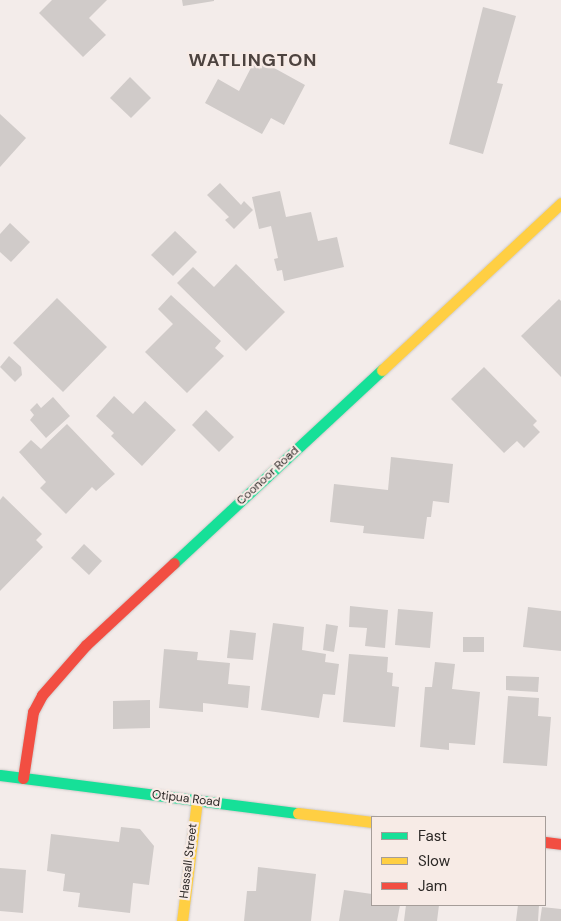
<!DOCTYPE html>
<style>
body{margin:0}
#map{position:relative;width:561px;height:921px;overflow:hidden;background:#f3ecea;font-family:"DM Sans",sans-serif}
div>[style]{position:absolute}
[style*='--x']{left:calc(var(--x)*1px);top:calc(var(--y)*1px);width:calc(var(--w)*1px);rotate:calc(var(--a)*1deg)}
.building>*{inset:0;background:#d0cbc9}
.roads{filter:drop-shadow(0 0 1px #cfcac9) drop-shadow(0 0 1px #cfcac9)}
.fast>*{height:11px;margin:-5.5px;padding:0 5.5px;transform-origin:5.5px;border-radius:5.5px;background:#16e098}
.slow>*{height:11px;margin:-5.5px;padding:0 5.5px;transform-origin:5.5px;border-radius:5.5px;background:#ffcf43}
.jam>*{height:11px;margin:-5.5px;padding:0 5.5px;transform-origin:5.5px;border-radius:5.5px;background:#f24e42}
span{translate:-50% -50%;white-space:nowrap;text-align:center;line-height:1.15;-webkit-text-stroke:4.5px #f7ebe6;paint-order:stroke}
.street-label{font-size:12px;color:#2b2725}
.district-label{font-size:18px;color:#4d433f;font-weight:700;letter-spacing:1px}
.legend{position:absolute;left:371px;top:816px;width:175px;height:90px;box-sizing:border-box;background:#f7ebe6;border:1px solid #a59d99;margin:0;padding:6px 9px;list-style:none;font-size:15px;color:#2b2725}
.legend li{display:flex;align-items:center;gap:10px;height:25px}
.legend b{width:25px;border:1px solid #a59d99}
</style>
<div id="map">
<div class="building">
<i style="clip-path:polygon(52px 0,107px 0,89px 18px,106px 35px,83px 57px,39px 13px)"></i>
<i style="clip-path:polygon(182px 0,214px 0,214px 1px,183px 6px)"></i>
<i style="clip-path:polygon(483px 7px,516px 16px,497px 83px,503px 84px,483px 154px,449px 144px)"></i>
<i style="clip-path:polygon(256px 58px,305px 85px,284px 125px,271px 118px,262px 134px,205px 103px,218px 79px,239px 91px)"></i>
<i style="clip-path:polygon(130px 77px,151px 98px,131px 118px,110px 98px)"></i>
<i style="clip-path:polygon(0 114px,26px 138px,0 167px)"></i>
<i style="clip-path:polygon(220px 183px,241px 205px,244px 201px,253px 210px,234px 229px,225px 220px,229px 217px,207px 195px)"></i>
<i style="clip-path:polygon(280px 191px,286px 217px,311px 212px,318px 241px,337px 237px,344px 267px,284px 281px,282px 270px,277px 271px,274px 259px,278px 258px,271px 226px,259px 229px,252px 197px)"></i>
<i style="clip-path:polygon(10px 223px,30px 242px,11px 262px,0 252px,0 234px)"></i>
<i style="clip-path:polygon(175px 231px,197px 252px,173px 276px,151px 255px)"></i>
<i style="clip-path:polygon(236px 264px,285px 312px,246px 351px,177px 283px,193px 267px,214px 287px)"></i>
<i style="clip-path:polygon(171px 295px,221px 341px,215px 348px,224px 356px,187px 393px,145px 352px,173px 324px,158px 309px)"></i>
<i style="clip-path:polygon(57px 298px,107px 347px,63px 392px,13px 343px)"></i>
<i style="clip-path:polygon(559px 299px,561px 301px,561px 377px,521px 336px)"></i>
<i style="clip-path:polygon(9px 356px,21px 367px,22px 375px,15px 382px,0 367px)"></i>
<i style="clip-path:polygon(484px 367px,537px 421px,533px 425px,540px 432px,524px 448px,517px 441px,504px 453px,451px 399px)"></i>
<i style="clip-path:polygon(114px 396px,133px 414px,145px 401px,176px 430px,142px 466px,111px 436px,114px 433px,96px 416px)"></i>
<i style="clip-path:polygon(53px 397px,70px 416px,46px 438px,30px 420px,34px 415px,30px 410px,37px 403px,41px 408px)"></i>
<i style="clip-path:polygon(206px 410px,234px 437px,219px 452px,192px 425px)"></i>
<i style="clip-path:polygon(67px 424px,115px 474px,96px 491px,92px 487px,66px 514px,40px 488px,46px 482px,19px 452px,31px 440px,41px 449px)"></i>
<i style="clip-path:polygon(391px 457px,453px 464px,449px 503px,433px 501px,431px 517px,427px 517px,424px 539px,363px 533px,364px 526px,330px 522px,334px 484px,388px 490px)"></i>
<i style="clip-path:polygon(3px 496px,42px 534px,36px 540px,43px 547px,0 591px,0 500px)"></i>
<i style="clip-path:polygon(84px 544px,102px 561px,89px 575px,71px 558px)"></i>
<i style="clip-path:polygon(350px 606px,388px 610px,385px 648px,365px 646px,367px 628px,349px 627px)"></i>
<i style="clip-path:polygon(528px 607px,561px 611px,561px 651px,523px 647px)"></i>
<i style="clip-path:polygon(398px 609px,433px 612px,430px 648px,395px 645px)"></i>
<i style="clip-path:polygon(273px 623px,304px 627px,302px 650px,326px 654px,325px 662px,339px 664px,335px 695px,323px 694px,319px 718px,261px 710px)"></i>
<i style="clip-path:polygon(326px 624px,338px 626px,334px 652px,323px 650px)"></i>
<i style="clip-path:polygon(230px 630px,256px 633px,253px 660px,227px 658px)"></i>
<i style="clip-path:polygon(463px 637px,484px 637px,484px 652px,463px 652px)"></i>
<i style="clip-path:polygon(164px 649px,198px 652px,197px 660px,230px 663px,228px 684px,250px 686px,248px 708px,203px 703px,203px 712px,159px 708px)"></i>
<i style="clip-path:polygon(349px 654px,388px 657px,387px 672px,393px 673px,392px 686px,399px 687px,395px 727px,343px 722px)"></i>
<i style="clip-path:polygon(435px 662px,455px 664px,452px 689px,480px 692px,475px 745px,449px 743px,449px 750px,420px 747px,425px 687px,432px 687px)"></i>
<i style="clip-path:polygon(506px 676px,539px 677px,538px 692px,506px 690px)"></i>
<i style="clip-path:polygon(508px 696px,539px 698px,538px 716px,551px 717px,547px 766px,503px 763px)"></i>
<i style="clip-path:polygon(150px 700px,150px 728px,113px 729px,113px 701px)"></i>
<i style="clip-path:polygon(121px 827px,140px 829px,154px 846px,149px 885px,133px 883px,130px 913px,78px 907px,80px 893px,63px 891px,65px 874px,47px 871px,51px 834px,119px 842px)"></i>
<i style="clip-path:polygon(258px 867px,316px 874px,311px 921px,244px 921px,247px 891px,256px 891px)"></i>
<i style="clip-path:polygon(0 868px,26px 870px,23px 913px,0 911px)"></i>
<i style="clip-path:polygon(344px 890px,372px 894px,372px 905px,400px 905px,397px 921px,339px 921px)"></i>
<i style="clip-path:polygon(406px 905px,439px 905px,437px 921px,404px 921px)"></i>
<i style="clip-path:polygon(518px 905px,539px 905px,538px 921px,516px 921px)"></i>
<i style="clip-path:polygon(542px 907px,561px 909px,561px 921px,540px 921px)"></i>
</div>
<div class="roads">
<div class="fast">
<i style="--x:174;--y:563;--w:284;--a:-42.9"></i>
<i style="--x:0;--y:775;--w:300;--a:7.3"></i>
</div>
<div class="slow">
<i style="--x:382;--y:370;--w:245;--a:-43"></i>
<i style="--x:298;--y:813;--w:75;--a:6.9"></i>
<i style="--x:182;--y:921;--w:121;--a:-82.9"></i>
</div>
<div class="jam">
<i style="--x:23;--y:778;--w:67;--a:-81.4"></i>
<i style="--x:33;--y:712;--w:19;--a:-62"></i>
<i style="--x:42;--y:695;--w:67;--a:-48.7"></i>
<i style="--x:86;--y:645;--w:120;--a:-43"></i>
<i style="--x:545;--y:842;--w:16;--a:7"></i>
</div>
</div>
<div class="street-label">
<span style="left:268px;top:476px;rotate:-43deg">Coonoor Road</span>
<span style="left:186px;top:799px;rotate:7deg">Otipua Road</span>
<span style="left:189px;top:861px;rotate:-83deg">Hassall Street</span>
</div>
<div class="district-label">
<span style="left:253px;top:60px">WATLINGTON</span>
</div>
<ul class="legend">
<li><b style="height:6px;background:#16e098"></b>Fast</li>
<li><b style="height:6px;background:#ffcf43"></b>Slow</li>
<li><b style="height:6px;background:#f24e42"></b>Jam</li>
</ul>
</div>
